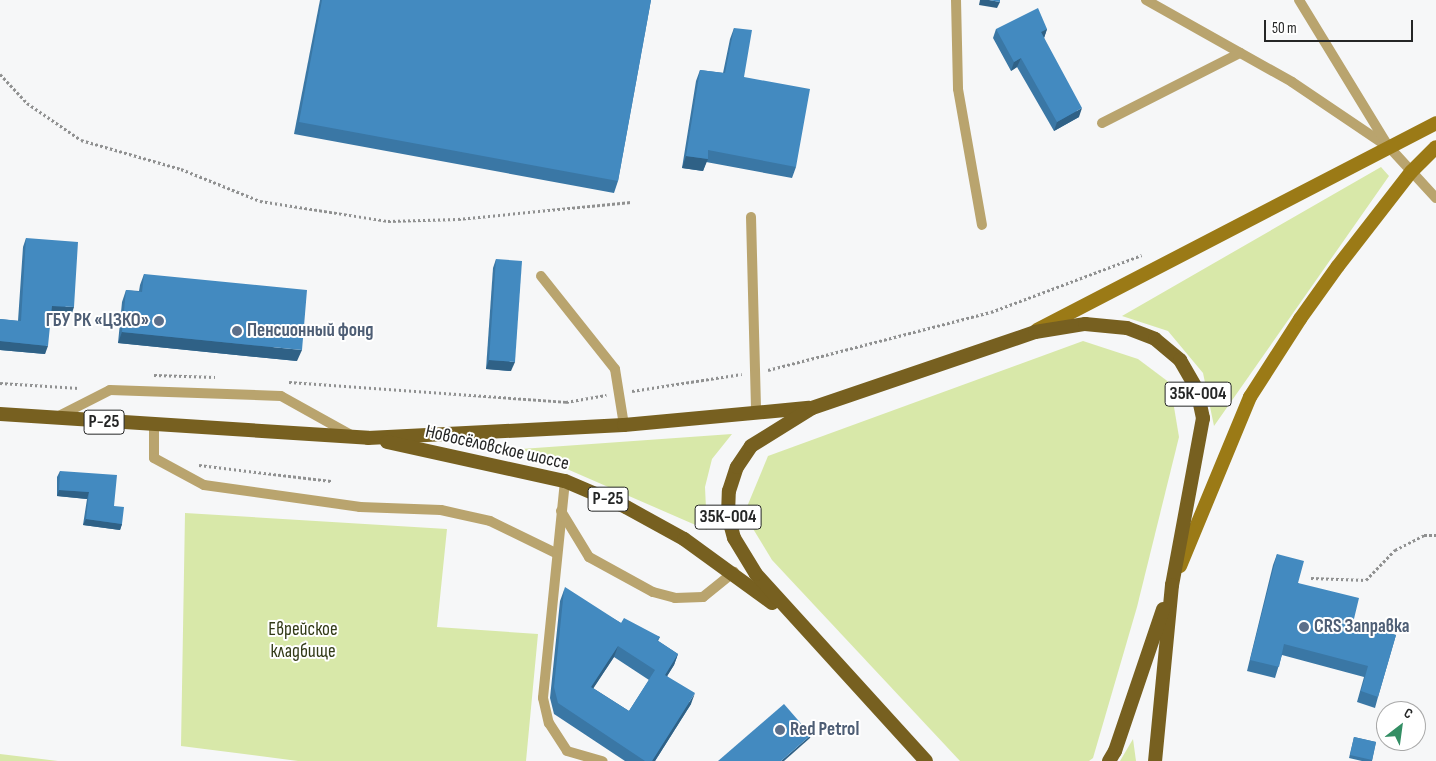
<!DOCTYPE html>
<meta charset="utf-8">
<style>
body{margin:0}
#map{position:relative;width:1436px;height:761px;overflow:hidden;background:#f6f7f8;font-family:"Sofia Sans Condensed",sans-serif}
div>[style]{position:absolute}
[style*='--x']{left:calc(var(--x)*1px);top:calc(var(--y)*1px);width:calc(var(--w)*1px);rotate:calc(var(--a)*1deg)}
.green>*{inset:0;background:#d8e8a9}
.path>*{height:3px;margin-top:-1.5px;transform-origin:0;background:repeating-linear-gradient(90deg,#909191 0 2.5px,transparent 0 5px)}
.service>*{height:10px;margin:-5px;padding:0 5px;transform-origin:5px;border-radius:5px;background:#b9a46e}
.secondary>*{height:14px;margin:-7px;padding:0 7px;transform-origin:7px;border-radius:7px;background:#9b7a16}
.primary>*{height:14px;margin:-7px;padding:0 7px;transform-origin:7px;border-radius:7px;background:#776020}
.wall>*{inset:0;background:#3a77a5}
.shaded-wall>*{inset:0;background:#2f6186}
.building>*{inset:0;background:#438ac0}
.dots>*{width:14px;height:14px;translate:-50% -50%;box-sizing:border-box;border:2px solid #fff;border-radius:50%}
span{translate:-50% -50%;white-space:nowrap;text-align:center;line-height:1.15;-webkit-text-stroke:4px #fff;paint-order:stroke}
.shield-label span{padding:1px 4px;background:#fff;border:1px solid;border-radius:4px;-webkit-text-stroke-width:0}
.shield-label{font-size:18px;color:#252626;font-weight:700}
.service-label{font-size:19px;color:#4e5e75;font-weight:700}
.right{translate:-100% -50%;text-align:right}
.left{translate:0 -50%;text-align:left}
.street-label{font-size:19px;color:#252626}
.park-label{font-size:19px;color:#323a17}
.north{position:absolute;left:1376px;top:701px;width:50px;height:50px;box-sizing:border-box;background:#fff;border:1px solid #a8a8a8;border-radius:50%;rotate:30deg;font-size:14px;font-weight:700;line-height:20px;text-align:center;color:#252626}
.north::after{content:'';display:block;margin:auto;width:18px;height:22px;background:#338e64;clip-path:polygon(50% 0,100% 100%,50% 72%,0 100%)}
.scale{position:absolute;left:1264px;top:20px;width:149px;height:22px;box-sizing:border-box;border:2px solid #252626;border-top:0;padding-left:6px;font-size:15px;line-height:18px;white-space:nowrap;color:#252626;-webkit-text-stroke:4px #fff;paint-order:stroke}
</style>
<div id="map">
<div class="green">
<i style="clip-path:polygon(1381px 167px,1389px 176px,1214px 426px,1203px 373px,1168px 331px,1122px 316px)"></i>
<i style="clip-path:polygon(1083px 341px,1138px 359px,1170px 383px,1179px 437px,1137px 607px,1093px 758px,1089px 761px,960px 761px,772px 560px,744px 514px,768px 456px)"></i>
<i style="clip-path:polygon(732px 434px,712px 459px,705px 487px,707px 530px,521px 449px)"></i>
<i style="clip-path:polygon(185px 513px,447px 529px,437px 627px,538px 634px,526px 761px,298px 761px,181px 746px)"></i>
<i style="clip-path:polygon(1133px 739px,1136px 761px,1120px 761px)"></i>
<i style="clip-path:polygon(0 754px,58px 761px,0 761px)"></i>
</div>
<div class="path">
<i style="--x:0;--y:74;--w:40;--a:47"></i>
<i style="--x:27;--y:103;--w:65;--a:34.4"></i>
<i style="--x:81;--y:140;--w:104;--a:16.2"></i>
<i style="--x:181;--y:169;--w:85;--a:22.1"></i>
<i style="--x:260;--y:201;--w:130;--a:8.9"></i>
<i style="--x:388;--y:221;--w:70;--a:-1.6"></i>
<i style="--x:458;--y:219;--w:174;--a:-5.6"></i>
<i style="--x:768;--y:370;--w:230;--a:-14.6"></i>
<i style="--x:991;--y:312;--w:161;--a:-20.7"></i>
<i style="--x:154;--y:375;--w:61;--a:1.9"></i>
<i style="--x:289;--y:382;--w:278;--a:4.1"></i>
<i style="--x:566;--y:402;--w:41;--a:-9.9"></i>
<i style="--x:0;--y:383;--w:79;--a:3.6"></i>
<i style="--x:632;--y:391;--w:111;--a:-8.8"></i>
<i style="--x:199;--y:465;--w:133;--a:6.9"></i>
<i style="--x:1311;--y:578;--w:55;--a:2.1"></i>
<i style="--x:1366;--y:580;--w:42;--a:-46"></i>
<i style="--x:1395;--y:550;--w:33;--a:-27"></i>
<i style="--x:1424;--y:535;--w:12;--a:0"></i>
</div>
<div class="service">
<i style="--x:956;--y:0;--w:89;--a:88.7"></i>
<i style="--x:958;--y:89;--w:138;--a:80"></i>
<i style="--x:1146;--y:0;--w:167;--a:29.3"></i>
<i style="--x:1292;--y:82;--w:118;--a:34"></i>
<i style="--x:1390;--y:148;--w:68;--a:47.4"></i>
<i style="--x:1299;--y:0;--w:169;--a:58.6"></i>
<i style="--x:1102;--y:123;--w:155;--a:-26.9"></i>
<i style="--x:751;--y:217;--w:196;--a:88.5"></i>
<i style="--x:541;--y:276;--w:119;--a:51.5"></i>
<i style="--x:615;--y:369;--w:57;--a:80.9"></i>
<i style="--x:57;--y:417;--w:59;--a:-27"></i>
<i style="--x:110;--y:390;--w:171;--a:2"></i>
<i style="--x:281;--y:396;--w:82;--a:29.1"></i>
<i style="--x:154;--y:425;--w:33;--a:90"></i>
<i style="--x:154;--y:458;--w:57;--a:28.4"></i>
<i style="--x:204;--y:485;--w:158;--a:8"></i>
<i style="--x:360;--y:507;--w:81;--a:2.1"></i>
<i style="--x:441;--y:510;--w:50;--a:12.7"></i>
<i style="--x:490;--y:521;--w:73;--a:25.9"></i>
<i style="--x:565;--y:481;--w:218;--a:95.8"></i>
<i style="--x:543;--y:698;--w:26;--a:77"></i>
<i style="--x:549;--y:723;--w:33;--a:57"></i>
<i style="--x:567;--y:751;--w:37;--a:16"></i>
<i style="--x:561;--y:511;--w:54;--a:58.7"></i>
<i style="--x:589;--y:557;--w:73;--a:28.7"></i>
<i style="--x:653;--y:592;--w:23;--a:15"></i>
<i style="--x:675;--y:598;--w:28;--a:-2"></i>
<i style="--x:703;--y:597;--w:40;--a:-39"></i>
</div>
<div class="secondary">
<i style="--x:1037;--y:330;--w:449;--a:-27.4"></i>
<i style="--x:1180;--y:566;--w:183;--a:-67.5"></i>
<i style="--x:1250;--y:397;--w:93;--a:-57.3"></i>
<i style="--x:1300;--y:319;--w:65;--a:-54.4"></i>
<i style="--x:1338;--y:266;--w:119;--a:-52.2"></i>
<i style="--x:1411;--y:172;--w:35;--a:-45"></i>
</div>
<div class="primary">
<i style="--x:0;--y:414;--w:369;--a:3.7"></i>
<i style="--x:368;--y:438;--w:256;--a:-2.9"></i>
<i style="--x:624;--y:425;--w:186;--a:-5.3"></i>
<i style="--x:387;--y:442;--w:182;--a:12.4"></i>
<i style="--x:565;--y:481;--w:66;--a:23.1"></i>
<i style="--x:626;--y:507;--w:66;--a:28.9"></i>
<i style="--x:684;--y:539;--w:109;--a:36"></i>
<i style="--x:926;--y:761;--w:253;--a:-132.3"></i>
<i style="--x:756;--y:574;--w:42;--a:-121.4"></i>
<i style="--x:734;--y:538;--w:24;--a:-105"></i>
<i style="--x:728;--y:515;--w:24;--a:-88"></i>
<i style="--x:729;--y:491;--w:25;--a:-72"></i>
<i style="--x:737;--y:467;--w:25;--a:-56"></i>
<i style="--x:751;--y:446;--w:72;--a:-31.9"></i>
<i style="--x:812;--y:408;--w:236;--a:-18.8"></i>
<i style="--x:1035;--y:332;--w:51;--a:-9.1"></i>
<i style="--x:1085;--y:324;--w:42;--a:5.4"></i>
<i style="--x:1127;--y:328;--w:30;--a:21"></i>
<i style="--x:1155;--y:339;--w:33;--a:40"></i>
<i style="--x:1180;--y:360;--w:34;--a:60"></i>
<i style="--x:1197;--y:390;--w:29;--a:78"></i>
<i style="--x:1203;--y:418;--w:170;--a:100.5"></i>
<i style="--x:1172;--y:585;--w:177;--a:95.5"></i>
<i style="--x:1109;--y:761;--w:12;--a:-59"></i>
<i style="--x:1115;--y:751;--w:150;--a:-71.3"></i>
</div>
<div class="wall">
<i style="clip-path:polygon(320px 0,651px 0,618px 181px,614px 193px,294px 134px)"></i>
<i style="clip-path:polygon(734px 28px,744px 77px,796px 167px,792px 178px,706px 162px,703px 171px,682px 168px,696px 81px,700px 70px,723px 73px,730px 39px)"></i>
<i style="clip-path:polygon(996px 29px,1047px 29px,1044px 38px,1079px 117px,1054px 131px,1017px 67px,1011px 71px,993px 38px)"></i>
<i style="clip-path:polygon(26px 238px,71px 316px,51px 314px,45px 354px,0 350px,0 319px,18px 321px,23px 247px)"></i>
<i style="clip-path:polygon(496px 259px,511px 371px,486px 369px,493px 268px)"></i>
<i style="clip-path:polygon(144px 274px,297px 361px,118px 343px,122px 302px,126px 290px,139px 291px,140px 285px)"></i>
<i style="clip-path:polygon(60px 471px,114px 506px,122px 524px,120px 530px,83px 525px,87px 499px,57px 496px,57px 477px)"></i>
<i style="clip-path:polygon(1277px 554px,1298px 583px,1353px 623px,1396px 635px,1378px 697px,1375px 708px,1357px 702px,1364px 677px,1282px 655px,1275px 678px,1247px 671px,1273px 565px)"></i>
<i style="clip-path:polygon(evenodd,564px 590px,621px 623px,660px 637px,658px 641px,678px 654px,674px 665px,667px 676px,691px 704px,655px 761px,625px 761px,554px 714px,550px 698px,560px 601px,564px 590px,614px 657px,649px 680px,629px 711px,593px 688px,614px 657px)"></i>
<i style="clip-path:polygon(1354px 737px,1376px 742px,1372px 761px,1362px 761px,1349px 758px)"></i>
</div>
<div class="shaded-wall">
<i style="clip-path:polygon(980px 0,989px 0,1000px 2px,997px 8px,979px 5px)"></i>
<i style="clip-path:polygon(1047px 29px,1044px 38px,1041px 32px)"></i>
<i style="clip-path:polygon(1021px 58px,1017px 67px,1011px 71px,1014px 62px)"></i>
<i style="clip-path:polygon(1082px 108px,1079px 117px,1054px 131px,1057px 122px)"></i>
<i style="clip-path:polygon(686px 156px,708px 159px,703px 171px,682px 168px)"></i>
<i style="clip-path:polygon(52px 306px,74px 307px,71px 316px,49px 314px)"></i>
<i style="clip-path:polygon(122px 332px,302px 350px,297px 361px,118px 343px)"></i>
<i style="clip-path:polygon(0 341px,48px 346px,45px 354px,0 350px)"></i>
<i style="clip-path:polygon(489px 360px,515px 362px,511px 371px,486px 369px)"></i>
<i style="clip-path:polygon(59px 490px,89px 492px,87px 499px,57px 496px)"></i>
<i style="clip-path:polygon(86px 519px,122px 524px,120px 530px,83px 525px)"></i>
<i style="clip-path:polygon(618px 646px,614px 657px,587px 698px,591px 687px)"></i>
<i style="clip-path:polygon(678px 654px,674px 665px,661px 686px,665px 675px)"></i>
<i style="clip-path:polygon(695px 693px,691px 704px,655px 761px,652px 761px)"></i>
<i style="clip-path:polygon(811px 735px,810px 738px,784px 761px,781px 761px)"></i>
</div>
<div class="building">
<i style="clip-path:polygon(322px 0,651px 0,618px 181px,299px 122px)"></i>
<i style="clip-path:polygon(989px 0,1000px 0,1000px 2px)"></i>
<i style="clip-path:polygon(1038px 8px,1047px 29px,1041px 32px,1082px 108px,1057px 122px,1021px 58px,1014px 62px,996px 29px)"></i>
<i style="clip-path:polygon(734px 28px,752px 30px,744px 77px,810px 89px,796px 167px,708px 150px,708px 159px,686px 156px,700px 70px,725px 73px)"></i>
<i style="clip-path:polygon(26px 238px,78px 242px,74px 307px,52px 306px,48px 346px,0 341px,0 319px,21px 321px)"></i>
<i style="clip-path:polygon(496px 259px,522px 261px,515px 362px,489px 360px)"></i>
<i style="clip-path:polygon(144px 274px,307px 290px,302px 350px,122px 332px,126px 290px,142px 292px)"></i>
<i style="clip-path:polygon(60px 471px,117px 475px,114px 506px,124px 507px,122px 524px,86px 519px,89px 492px,59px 490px)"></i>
<i style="clip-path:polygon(1277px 554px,1304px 561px,1298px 583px,1359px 598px,1353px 623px,1396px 635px,1378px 697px,1361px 691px,1368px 666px,1284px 644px,1279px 667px,1250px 660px)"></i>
<i style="clip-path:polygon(evenodd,565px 587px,621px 623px,624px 618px,660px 637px,657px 640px,678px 654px,665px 675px,695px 693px,652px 761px,645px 761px,558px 703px,554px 687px,564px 590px,565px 587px,618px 646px,655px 670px,629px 711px,591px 687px,618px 646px)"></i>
<i style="clip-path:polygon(784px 704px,811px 735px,781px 761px,718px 761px)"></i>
<i style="clip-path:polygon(1354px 737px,1376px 742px,1372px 760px,1350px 755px)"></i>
</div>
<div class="dots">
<i style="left:159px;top:321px;background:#5c6f8a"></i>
<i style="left:237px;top:331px;background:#5c6f8a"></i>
<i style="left:1304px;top:627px;background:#5c6f8a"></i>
<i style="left:780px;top:730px;background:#5c6f8a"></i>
</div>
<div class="shield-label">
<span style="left:1198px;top:394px">35К-004</span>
<span style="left:104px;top:422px">Р-25</span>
<span style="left:608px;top:499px">Р-25</span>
<span style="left:728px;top:517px">35К-004</span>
</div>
<div class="service-label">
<span class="right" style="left:149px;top:321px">ГБУ РК «ЦЗКО»</span>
<span class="left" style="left:247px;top:331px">Пенсионный фонд</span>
<span class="left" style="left:1314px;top:627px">CRS Заправка</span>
<span class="left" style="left:790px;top:730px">Red Petrol</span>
</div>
<div class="street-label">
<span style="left:497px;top:448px;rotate:13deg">Новосёловское шоссе</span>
</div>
<div class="park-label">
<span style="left:303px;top:641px">Еврейское<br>кладбище</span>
</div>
<div class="north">С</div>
<div class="scale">50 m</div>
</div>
